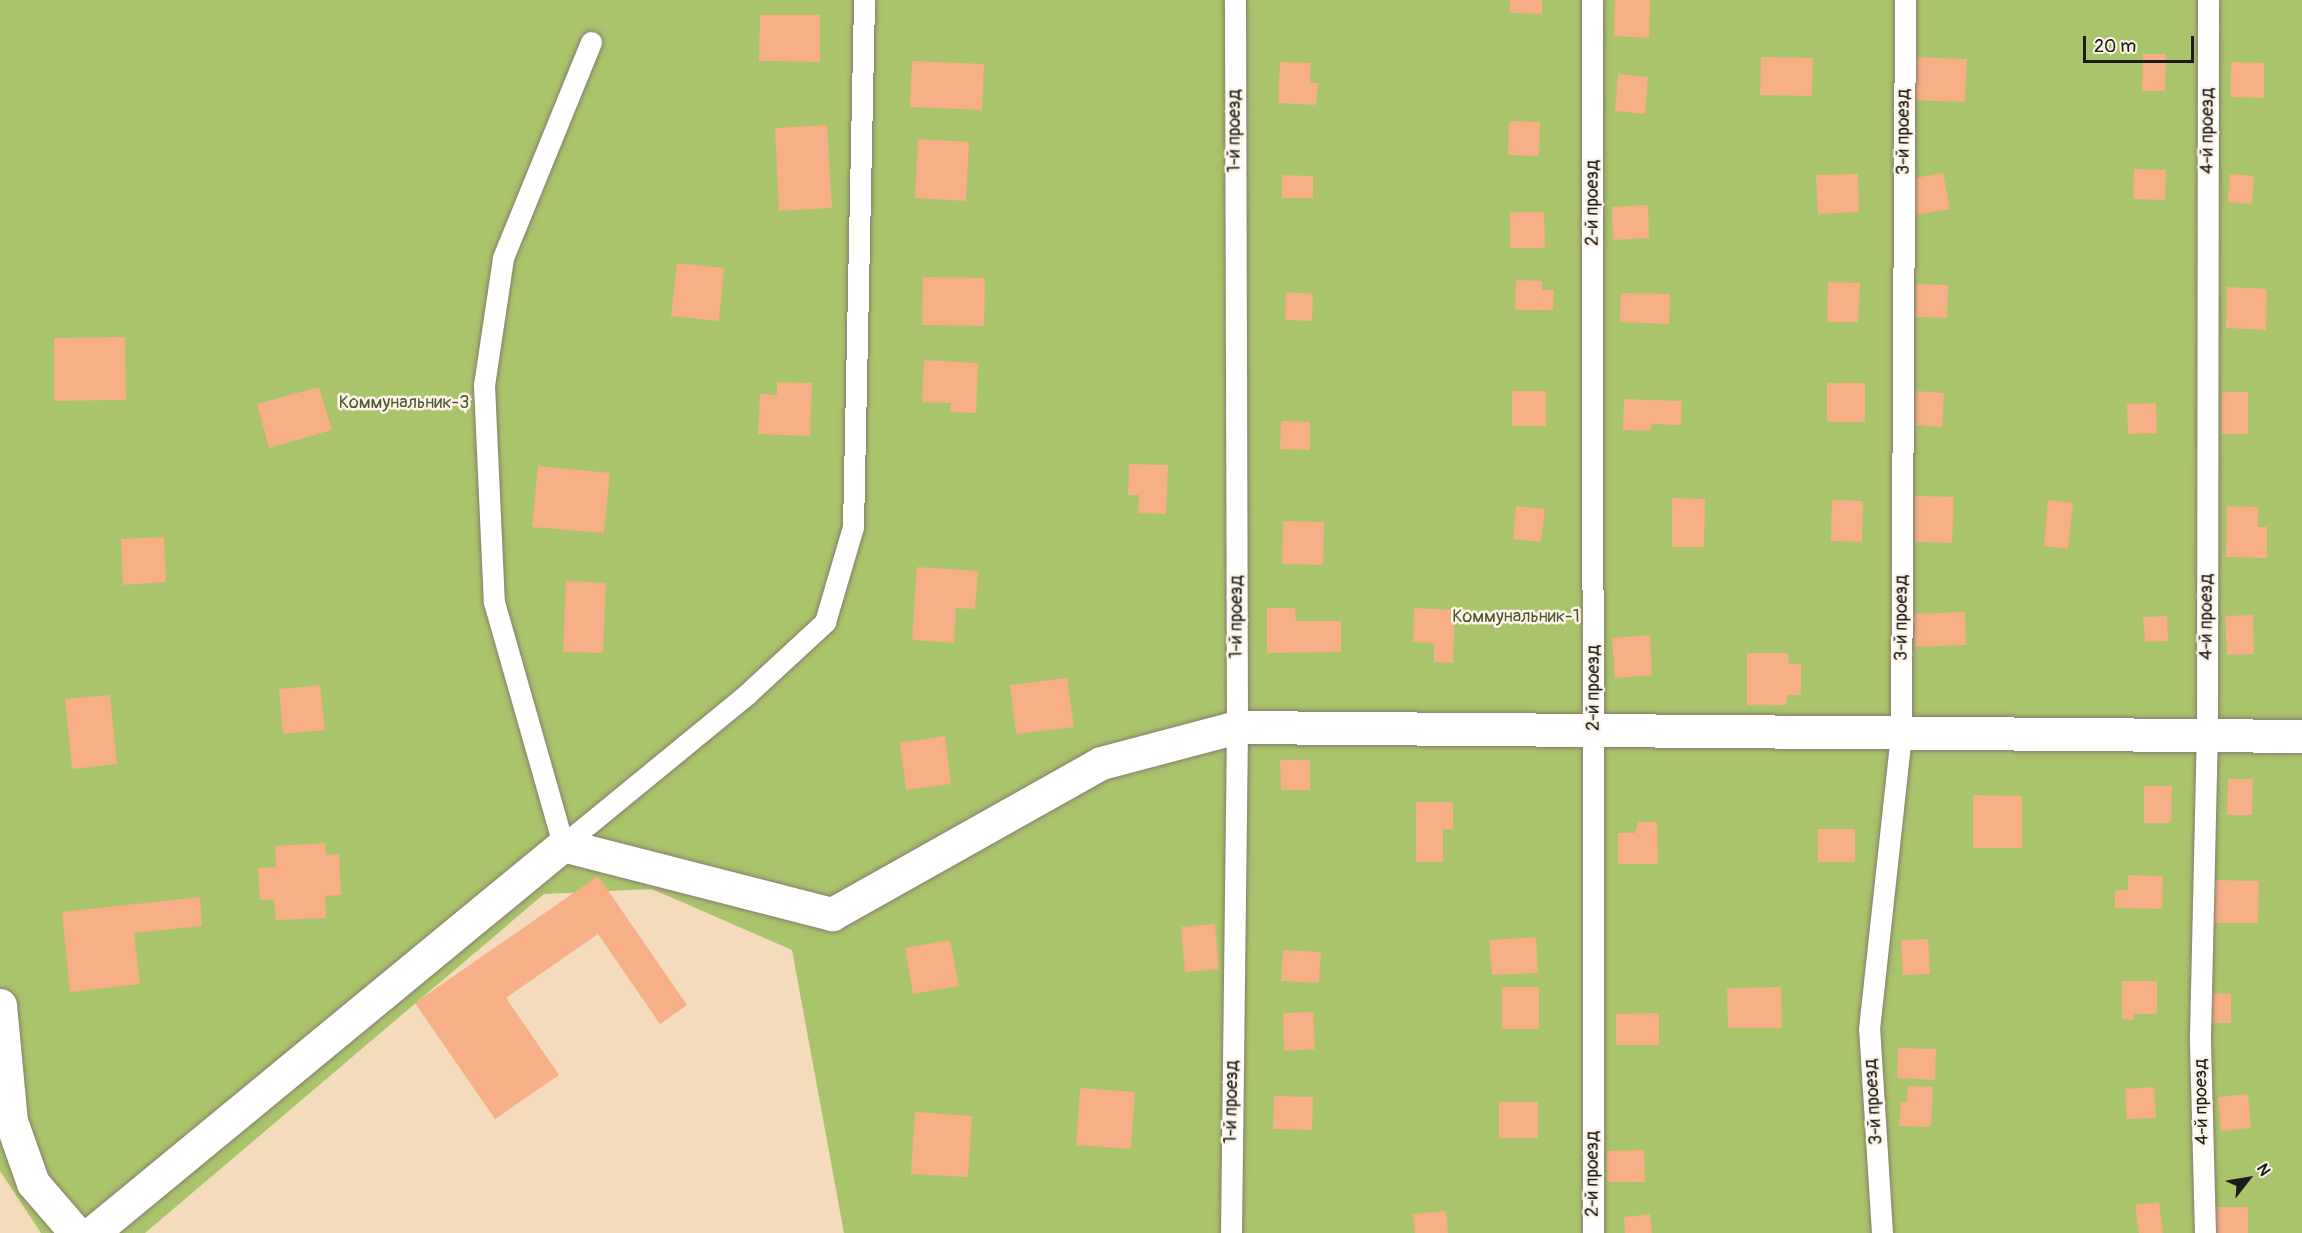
<!DOCTYPE html>
<meta charset="utf-8">
<style>
body{margin:0}
#map{position:relative;width:2302px;height:1233px;overflow:hidden;background:#f3dbbc;font-family:Pangolin,sans-serif}
div>[style]{position:absolute}
[style*='--x']{left:calc(var(--x)*1px);top:calc(var(--y)*1px);width:calc(var(--w)*1px);rotate:calc(var(--a)*1deg)}
.green>*{inset:0;background:#a9c46b}
.building>*{inset:0;background:#f6af86}
.roads{filter:drop-shadow(0 0 2px #887c6c) drop-shadow(0 0 2px #887c6c)}
.service>*{height:21px;margin:-10.5px;padding:0 10.5px;transform-origin:10.5px;border-radius:10.5px;background:#fff}
.minor>*{height:33px;margin:-16.5px;padding:0 16.5px;transform-origin:16.5px;border-radius:16.5px;background:#fff}
span{translate:-50% -50%;white-space:nowrap;text-align:center;line-height:1.15;-webkit-text-stroke:5px #fcf5e5;paint-order:stroke}
.street-label{font-size:18px;color:#1c1c1c}
.park-label{font-size:18px;color:#4d5738}
.north{position:absolute;left:2218px;top:1149px;width:60px;height:60px;-webkit-text-stroke:4px #fcf5e5;paint-order:stroke;rotate:59deg;font-size:16px;font-weight:700;line-height:24px;text-align:center;color:#1c1c1c}
.north::after{content:'';display:block;margin:auto;width:21px;height:27px;background:#1c1c1c;clip-path:polygon(50% 0,100% 100%,50% 72%,0 100%)}
.scale{position:absolute;left:2083px;top:36px;width:111px;height:27px;box-sizing:border-box;border:3px solid #1c1c1c;border-top:0;padding-left:8px;font-size:18px;line-height:21px;white-space:nowrap;color:#1c1c1c;-webkit-text-stroke:4px #fcf5e5;paint-order:stroke}
</style>
<div id="map">
<div class="green">
<i style="clip-path:polygon(0 0,2302px 0,2302px 1233px,844px 1233px,792px 950px,652px 889px,544px 894px,145px 1233px,41px 1233px,0 1171px)"></i>
</div>
<div class="building">
<i style="clip-path:polygon(1510px 0,1542px 0,1542px 14px,1510px 13px)"></i>
<i style="clip-path:polygon(1615px 0,1650px 0,1649px 38px,1614px 36px)"></i>
<i style="clip-path:polygon(760px 15px,820px 15px,820px 62px,759px 61px)"></i>
<i style="clip-path:polygon(2143px 54px,2166px 54px,2165px 91px,2142px 91px)"></i>
<i style="clip-path:polygon(1761px 57px,1813px 58px,1812px 96px,1760px 95px)"></i>
<i style="clip-path:polygon(1912px 57px,1967px 59px,1965px 102px,1910px 100px)"></i>
<i style="clip-path:polygon(912px 61px,984px 64px,982px 110px,910px 107px)"></i>
<i style="clip-path:polygon(1280px 62px,1311px 63px,1310px 83px,1318px 83px,1316px 105px,1278px 103px)"></i>
<i style="clip-path:polygon(2231px 62px,2264px 63px,2264px 98px,2230px 97px)"></i>
<i style="clip-path:polygon(1618px 74px,1648px 77px,1645px 114px,1615px 111px)"></i>
<i style="clip-path:polygon(1509px 121px,1540px 122px,1539px 156px,1508px 155px)"></i>
<i style="clip-path:polygon(827px 125px,832px 208px,779px 211px,775px 128px)"></i>
<i style="clip-path:polygon(918px 139px,969px 142px,966px 201px,915px 198px)"></i>
<i style="clip-path:polygon(2134px 169px,2166px 170px,2165px 200px,2133px 199px)"></i>
<i style="clip-path:polygon(1943px 173px,1950px 209px,1916px 215px,1909px 179px)"></i>
<i style="clip-path:polygon(1858px 174px,1859px 212px,1818px 214px,1816px 175px)"></i>
<i style="clip-path:polygon(2230px 174px,2254px 176px,2252px 204px,2228px 202px)"></i>
<i style="clip-path:polygon(1282px 175px,1313px 176px,1313px 198px,1282px 198px)"></i>
<i style="clip-path:polygon(1648px 205px,1649px 238px,1613px 240px,1612px 207px)"></i>
<i style="clip-path:polygon(1510px 212px,1544px 212px,1545px 248px,1510px 248px)"></i>
<i style="clip-path:polygon(677px 263px,724px 268px,719px 321px,671px 316px)"></i>
<i style="clip-path:polygon(923px 277px,985px 278px,984px 326px,922px 325px)"></i>
<i style="clip-path:polygon(1516px 280px,1542px 281px,1542px 290px,1554px 290px,1553px 310px,1515px 310px)"></i>
<i style="clip-path:polygon(1828px 282px,1860px 283px,1858px 322px,1827px 322px)"></i>
<i style="clip-path:polygon(1916px 284px,1948px 285px,1947px 318px,1916px 317px)"></i>
<i style="clip-path:polygon(2227px 287px,2267px 289px,2266px 330px,2226px 328px)"></i>
<i style="clip-path:polygon(1286px 292px,1313px 294px,1312px 321px,1285px 320px)"></i>
<i style="clip-path:polygon(1621px 293px,1670px 294px,1669px 324px,1620px 322px)"></i>
<i style="clip-path:polygon(125px 337px,126px 400px,54px 401px,54px 338px)"></i>
<i style="clip-path:polygon(924px 360px,978px 363px,976px 413px,950px 412px,951px 403px,922px 402px)"></i>
<i style="clip-path:polygon(777px 382px,812px 383px,810px 436px,758px 434px,760px 394px,777px 395px)"></i>
<i style="clip-path:polygon(1827px 383px,1865px 383px,1865px 422px,1827px 422px)"></i>
<i style="clip-path:polygon(319px 387px,332px 430px,269px 448px,257px 404px)"></i>
<i style="clip-path:polygon(1512px 391px,1546px 391px,1546px 426px,1512px 426px)"></i>
<i style="clip-path:polygon(1916px 391px,1944px 393px,1942px 427px,1914px 425px)"></i>
<i style="clip-path:polygon(2222px 392px,2248px 392px,2248px 434px,2222px 434px)"></i>
<i style="clip-path:polygon(1624px 399px,1682px 401px,1681px 425px,1651px 424px,1651px 431px,1623px 430px)"></i>
<i style="clip-path:polygon(2156px 403px,2157px 433px,2128px 434px,2127px 404px)"></i>
<i style="clip-path:polygon(1281px 421px,1310px 422px,1310px 450px,1280px 449px)"></i>
<i style="clip-path:polygon(1129px 464px,1168px 465px,1166px 514px,1138px 513px,1139px 495px,1128px 495px)"></i>
<i style="clip-path:polygon(538px 466px,610px 473px,604px 533px,532px 527px)"></i>
<i style="clip-path:polygon(1915px 496px,1954px 497px,1952px 543px,1915px 542px)"></i>
<i style="clip-path:polygon(1672px 498px,1705px 499px,1704px 547px,1672px 547px)"></i>
<i style="clip-path:polygon(1832px 500px,1863px 501px,1862px 542px,1831px 541px)"></i>
<i style="clip-path:polygon(2048px 500px,2073px 503px,2068px 549px,2044px 546px)"></i>
<i style="clip-path:polygon(1516px 506px,1545px 509px,1541px 542px,1513px 539px)"></i>
<i style="clip-path:polygon(2227px 506px,2258px 507px,2258px 527px,2267px 527px,2267px 558px,2226px 557px)"></i>
<i style="clip-path:polygon(1283px 521px,1324px 522px,1323px 565px,1282px 564px)"></i>
<i style="clip-path:polygon(164px 537px,166px 582px,123px 585px,121px 539px)"></i>
<i style="clip-path:polygon(917px 567px,978px 571px,975px 609px,956px 608px,954px 643px,912px 640px)"></i>
<i style="clip-path:polygon(566px 581px,606px 583px,603px 653px,563px 652px)"></i>
<i style="clip-path:polygon(1267px 608px,1295px 608px,1296px 621px,1341px 621px,1341px 652px,1267px 653px)"></i>
<i style="clip-path:polygon(1414px 608px,1455px 610px,1453px 663px,1434px 662px,1434px 643px,1413px 642px)"></i>
<i style="clip-path:polygon(1965px 612px,1966px 645px,1915px 647px,1914px 614px)"></i>
<i style="clip-path:polygon(2253px 615px,2254px 654px,2227px 655px,2225px 616px)"></i>
<i style="clip-path:polygon(2167px 616px,2168px 641px,2145px 642px,2143px 617px)"></i>
<i style="clip-path:polygon(1650px 635px,1652px 675px,1615px 678px,1612px 638px)"></i>
<i style="clip-path:polygon(1747px 653px,1788px 653px,1789px 664px,1801px 664px,1801px 695px,1788px 695px,1786px 705px,1747px 705px)"></i>
<i style="clip-path:polygon(1067px 678px,1074px 727px,1016px 734px,1010px 685px)"></i>
<i style="clip-path:polygon(320px 685px,325px 730px,283px 734px,279px 689px)"></i>
<i style="clip-path:polygon(110px 695px,117px 764px,72px 769px,65px 699px)"></i>
<i style="clip-path:polygon(945px 736px,951px 784px,906px 790px,900px 743px)"></i>
<i style="clip-path:polygon(1280px 760px,1310px 760px,1310px 790px,1281px 790px)"></i>
<i style="clip-path:polygon(2228px 779px,2253px 779px,2252px 815px,2227px 815px)"></i>
<i style="clip-path:polygon(2144px 786px,2172px 786px,2171px 823px,2144px 823px)"></i>
<i style="clip-path:polygon(1973px 795px,2022px 796px,2022px 848px,1973px 848px)"></i>
<i style="clip-path:polygon(1416px 802px,1453px 802px,1453px 829px,1443px 829px,1443px 862px,1416px 862px)"></i>
<i style="clip-path:polygon(1638px 822px,1657px 822px,1658px 864px,1618px 864px,1618px 833px,1635px 833px)"></i>
<i style="clip-path:polygon(1818px 829px,1855px 829px,1855px 862px,1818px 862px)"></i>
<i style="clip-path:polygon(325px 843px,326px 855px,339px 854px,341px 895px,325px 896px,326px 918px,276px 920px,274px 900px,260px 900px,258px 868px,276px 867px,275px 846px)"></i>
<i style="clip-path:polygon(2128px 875px,2163px 876px,2162px 909px,2115px 908px,2115px 890px,2128px 890px)"></i>
<i style="clip-path:polygon(598px 876px,687px 1005px,660px 1024px,598px 934px,506px 998px,559px 1075px,495px 1119px,415px 1003px)"></i>
<i style="clip-path:polygon(2213px 880px,2259px 881px,2258px 923px,2212px 923px)"></i>
<i style="clip-path:polygon(200px 897px,202px 926px,134px 933px,140px 984px,70px 992px,62px 912px)"></i>
<i style="clip-path:polygon(1215px 924px,1219px 969px,1185px 972px,1181px 927px)"></i>
<i style="clip-path:polygon(1536px 937px,1538px 973px,1492px 975px,1489px 940px)"></i>
<i style="clip-path:polygon(1928px 939px,1930px 974px,1903px 975px,1901px 940px)"></i>
<i style="clip-path:polygon(950px 940px,959px 986px,913px 994px,905px 948px)"></i>
<i style="clip-path:polygon(1283px 950px,1321px 952px,1319px 983px,1281px 981px)"></i>
<i style="clip-path:polygon(2122px 981px,2157px 981px,2157px 1014px,2134px 1014px,2133px 1020px,2122px 1019px)"></i>
<i style="clip-path:polygon(1502px 987px,1539px 987px,1539px 1029px,1502px 1029px)"></i>
<i style="clip-path:polygon(1781px 987px,1782px 1028px,1728px 1028px,1727px 988px)"></i>
<i style="clip-path:polygon(2205px 993px,2231px 994px,2231px 1023px,2205px 1023px)"></i>
<i style="clip-path:polygon(1313px 1012px,1315px 1049px,1284px 1051px,1283px 1013px)"></i>
<i style="clip-path:polygon(1659px 1013px,1659px 1045px,1616px 1045px,1616px 1014px)"></i>
<i style="clip-path:polygon(1898px 1048px,1936px 1049px,1935px 1080px,1897px 1078px)"></i>
<i style="clip-path:polygon(1908px 1086px,1933px 1087px,1931px 1127px,1899px 1126px,1901px 1102px,1907px 1102px)"></i>
<i style="clip-path:polygon(2154px 1087px,2156px 1118px,2127px 1119px,2125px 1089px)"></i>
<i style="clip-path:polygon(1080px 1088px,1135px 1092px,1131px 1149px,1076px 1145px)"></i>
<i style="clip-path:polygon(2248px 1094px,2251px 1128px,2221px 1131px,2218px 1097px)"></i>
<i style="clip-path:polygon(1274px 1096px,1313px 1097px,1312px 1130px,1273px 1129px)"></i>
<i style="clip-path:polygon(1499px 1102px,1538px 1102px,1538px 1138px,1499px 1138px)"></i>
<i style="clip-path:polygon(915px 1112px,972px 1116px,968px 1177px,911px 1174px)"></i>
<i style="clip-path:polygon(1644px 1150px,1645px 1182px,1607px 1182px,1607px 1151px)"></i>
<i style="clip-path:polygon(2159px 1202px,2163px 1233px,2139px 1233px,2135px 1205px)"></i>
<i style="clip-path:polygon(2215px 1207px,2248px 1207px,2248px 1233px,2215px 1233px)"></i>
<i style="clip-path:polygon(1446px 1211px,1448px 1233px,1415px 1233px,1413px 1214px)"></i>
<i style="clip-path:polygon(1650px 1214px,1652px 1233px,1625px 1233px,1624px 1217px)"></i>
</div>
<div class="roads">
<div class="service">
<i style="--x:1592;--y:0;--w:1233;--a:89.95"></i>
<i style="--x:591;--y:42;--w:233;--a:112.2"></i>
<i style="--x:503;--y:258;--w:128;--a:98.5"></i>
<i style="--x:484;--y:385;--w:217;--a:87.4"></i>
<i style="--x:494;--y:602;--w:253;--a:74.1"></i>
<i style="--x:563;--y:845;--w:237;--a:-39.3"></i>
<i style="--x:746;--y:695;--w:108;--a:-42.7"></i>
<i style="--x:825;--y:622;--w:99;--a:-73.6"></i>
<i style="--x:853;--y:527;--w:527;--a:-88.8"></i>
<i style="--x:1231;--y:1233;--w:506;--a:-89.32"></i>
<i style="--x:1237;--y:727;--w:727;--a:-90.16"></i>
<i style="--x:1882;--y:1233;--w:204;--a:-93.6"></i>
<i style="--x:1869;--y:1029;--w:298;--a:-83.8"></i>
<i style="--x:1901;--y:733;--w:733;--a:-89.69"></i>
<i style="--x:2205;--y:1233;--w:197;--a:-91.5"></i>
<i style="--x:2200;--y:1036;--w:301;--a:-88.7"></i>
<i style="--x:2207;--y:735;--w:735;--a:-89.92"></i>
</div>
<div class="minor">
<i style="--x:0;--y:1005;--w:117;--a:84.6"></i>
<i style="--x:11;--y:1121;--w:66;--a:70.5"></i>
<i style="--x:33;--y:1183;--w:66;--a:49.3"></i>
<i style="--x:92;--y:1233;--w:610;--a:-39.48"></i>
<i style="--x:563;--y:845;--w:278;--a:14.4"></i>
<i style="--x:832;--y:914;--w:308;--a:-29.3"></i>
<i style="--x:1101;--y:763;--w:141;--a:-14.8"></i>
<i style="--x:1237;--y:727;--w:1065;--a:0.48"></i>
</div>
</div>
<div class="street-label">
<span style="left:1235px;top:131px;rotate:-90deg">1-й проезд</span>
<span style="left:2208px;top:131px;rotate:-90deg">4-й проезд</span>
<span style="left:1904px;top:132px;rotate:-90deg">3-й проезд</span>
<span style="left:1593px;top:203px;rotate:-90deg">2-й проезд</span>
<span style="left:1237px;top:617px;rotate:-90deg">1-й проезд</span>
<span style="left:2207px;top:617px;rotate:-90deg">4-й проезд</span>
<span style="left:1902px;top:618px;rotate:-90deg">3-й проезд</span>
<span style="left:1594px;top:688px;rotate:-90deg">2-й проезд</span>
<span style="left:1232px;top:1102px;rotate:-89deg">1-й проезд</span>
<span style="left:1874px;top:1102px;rotate:-94deg">3-й проезд</span>
<span style="left:2202px;top:1102px;rotate:-91deg">4-й проезд</span>
<span style="left:1593px;top:1174px;rotate:-90deg">2-й проезд</span>
</div>
<div class="park-label">
<span style="left:404px;top:403px">Коммунальник-3</span>
<span style="left:1516px;top:617px">Коммунальник-1</span>
</div>
<div class="north">N</div>
<div class="scale">20 m</div>
</div>
